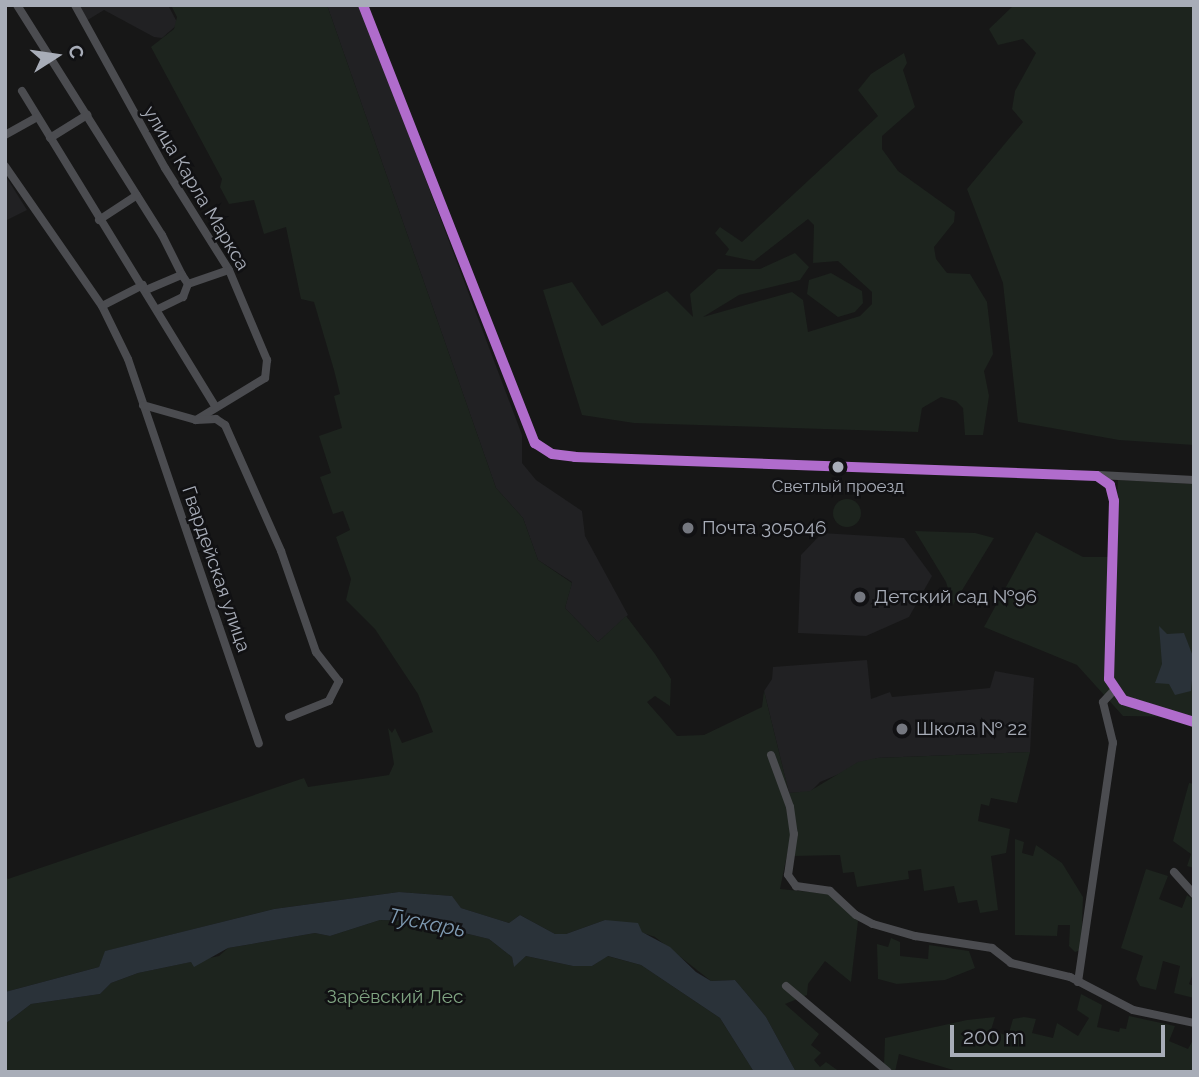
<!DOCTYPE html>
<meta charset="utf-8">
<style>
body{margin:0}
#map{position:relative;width:1199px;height:1077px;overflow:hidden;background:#171717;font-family:Raleway,sans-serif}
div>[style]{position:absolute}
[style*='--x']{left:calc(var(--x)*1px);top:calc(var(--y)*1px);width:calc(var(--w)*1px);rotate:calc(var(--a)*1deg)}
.built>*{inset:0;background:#212123}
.green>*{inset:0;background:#1d241e}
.round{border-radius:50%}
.water>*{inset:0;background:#2a3239}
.minor>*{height:8px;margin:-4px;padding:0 4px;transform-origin:4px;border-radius:4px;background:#4b4c50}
.bus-1>*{height:10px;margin:-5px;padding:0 5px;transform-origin:5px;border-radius:5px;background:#b06ccc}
.dots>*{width:19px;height:19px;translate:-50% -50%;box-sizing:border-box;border:4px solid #111113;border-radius:50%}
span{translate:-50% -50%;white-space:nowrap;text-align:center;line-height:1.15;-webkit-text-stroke:5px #111113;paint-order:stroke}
.bus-label{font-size:17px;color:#a8adb8}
.street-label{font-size:19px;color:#a8adb8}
.poi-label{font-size:19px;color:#a8adb8}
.left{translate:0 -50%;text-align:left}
.park-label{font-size:19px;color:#7fa381}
.water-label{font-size:21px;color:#7f9bb3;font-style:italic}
.frame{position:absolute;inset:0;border:7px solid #a8adb8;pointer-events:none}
.north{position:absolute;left:21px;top:21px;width:70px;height:70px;-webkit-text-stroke:5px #111113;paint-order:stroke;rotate:78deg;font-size:19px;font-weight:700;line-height:28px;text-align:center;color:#a8adb8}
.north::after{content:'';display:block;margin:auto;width:24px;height:32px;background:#a8adb8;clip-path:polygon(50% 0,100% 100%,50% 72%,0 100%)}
.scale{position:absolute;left:950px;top:1025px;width:215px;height:32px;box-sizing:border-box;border:4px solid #a8adb8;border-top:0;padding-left:9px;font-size:21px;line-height:24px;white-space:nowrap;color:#a8adb8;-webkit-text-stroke:5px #111113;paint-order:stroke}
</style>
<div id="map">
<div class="built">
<i style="clip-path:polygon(72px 5px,168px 5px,178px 24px,162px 38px,154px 37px,104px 10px,81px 24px)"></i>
<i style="clip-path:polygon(327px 5px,360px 5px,522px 435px,522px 463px,536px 480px,582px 511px,585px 536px,628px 615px,598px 642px,565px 608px,572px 582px,538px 560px,523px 518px,496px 488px)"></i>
<i style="clip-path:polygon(5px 175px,27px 210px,5px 221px)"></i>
<i style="clip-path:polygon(822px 533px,904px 538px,932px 576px,909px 617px,866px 636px,798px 633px,801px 555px)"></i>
<i style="clip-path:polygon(867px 660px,871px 699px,890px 692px,892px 697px,990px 688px,995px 671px,1034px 678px,1030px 752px,877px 758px,820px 782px,810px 792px,789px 793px,764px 691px,772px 679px,773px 667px)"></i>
</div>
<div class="green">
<i style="clip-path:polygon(171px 5px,327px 5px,496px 488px,523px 518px,538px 560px,572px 583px,565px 608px,598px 642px,626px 616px,655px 654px,671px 679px,670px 706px,655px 696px,647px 702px,677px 736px,704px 735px,762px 707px,764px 691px,789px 793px,810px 791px,858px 762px,877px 758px,1030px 752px,1017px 803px,991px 798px,989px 806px,981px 804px,978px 821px,1010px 829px,1006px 853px,991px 856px,998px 910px,980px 913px,977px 900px,958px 903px,954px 886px,924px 891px,921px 869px,908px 871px,909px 879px,857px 887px,854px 872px,843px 873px,840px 855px,794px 856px,790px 840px,780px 889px,831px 894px,858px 921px,851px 982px,825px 961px,808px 984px,807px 995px,785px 1004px,819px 1034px,811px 1045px,821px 1053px,814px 1060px,820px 1067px,826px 1062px,840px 1072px,796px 1072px,766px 1017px,735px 980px,711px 981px,655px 937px,605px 920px,566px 934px,555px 934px,520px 915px,509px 923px,461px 908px,451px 896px,399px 892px,274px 909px,106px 951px,99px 967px,5px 992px,5px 876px,8px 879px,304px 778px,308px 787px,389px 775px,394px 764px,388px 728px,392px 733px,395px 728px,402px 743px,433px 732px,418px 694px,375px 629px,346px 600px,351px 579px,336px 537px,350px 530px,343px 511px,333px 514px,320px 477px,331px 473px,319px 436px,342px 428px,334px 396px,340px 394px,334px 370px,314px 302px,301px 299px,286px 227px,264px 234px,254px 200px,229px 204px,220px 187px,222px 179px,151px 47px,174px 29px,177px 17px)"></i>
<i style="clip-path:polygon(1014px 5px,1194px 5px,1194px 445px,1119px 440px,1018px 422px,1003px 283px,967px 189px,1023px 122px,1012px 109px,1015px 91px,1036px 53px,1023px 39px,998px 45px,989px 29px)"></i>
<i style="clip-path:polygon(904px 53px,907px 63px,903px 70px,915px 107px,882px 136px,882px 149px,898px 171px,955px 212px,954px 222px,934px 247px,936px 259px,947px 273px,970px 274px,987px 302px,993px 354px,984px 371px,989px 396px,983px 435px,965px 435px,963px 408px,956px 401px,941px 397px,922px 408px,918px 432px,634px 423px,582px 415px,543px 290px,572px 282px,602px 326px,667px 291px,693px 317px,690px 294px,718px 269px,760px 269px,795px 253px,809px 267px,800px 280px,739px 295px,703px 317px,792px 292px,803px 300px,808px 332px,860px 316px,872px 304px,872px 292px,838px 261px,813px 263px,814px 225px,808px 219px,754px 261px,725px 255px,729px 249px,715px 233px,720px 227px,742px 242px,878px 116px,858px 90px,871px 74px)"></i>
<i style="clip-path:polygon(831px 273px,862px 291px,863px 303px,855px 312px,838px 317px,807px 294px,809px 280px)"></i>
<i style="clip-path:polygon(1118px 480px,1194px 484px,1194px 717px,1123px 716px,1077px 665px,984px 627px,1036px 532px,1083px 557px,1114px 557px)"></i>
<i class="round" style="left:833px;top:499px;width:28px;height:28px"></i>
<i style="clip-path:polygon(915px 531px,975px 533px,994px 538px,953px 605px,946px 582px)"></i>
<i style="clip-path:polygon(1189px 783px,1194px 784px,1194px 868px,1187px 866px,1191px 854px,1173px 841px)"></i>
<i style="clip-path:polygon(1015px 839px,1024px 842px,1022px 853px,1033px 856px,1036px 845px,1062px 863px,1083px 897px,1081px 950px,1075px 952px,1069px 946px,1070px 925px,1058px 925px,1057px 936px,1015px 935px)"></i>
<i style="clip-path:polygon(1146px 869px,1168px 876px,1159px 899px,1182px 908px,1187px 895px,1194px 900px,1194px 971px,1189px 984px,1194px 986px,1194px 998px,1174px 993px,1180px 966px,1163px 961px,1156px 990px,1140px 986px,1136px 979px,1143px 956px,1121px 948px)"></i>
<i style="clip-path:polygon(380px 920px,415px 921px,489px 939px,512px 957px,514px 966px,526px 956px,573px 966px,592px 966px,607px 956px,641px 965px,720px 1018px,754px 1072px,5px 1072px,5px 1024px,31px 1004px,100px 994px,111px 983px,138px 973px,219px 956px,228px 948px,315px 933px,330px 936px)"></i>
<i style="clip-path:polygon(891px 938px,900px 942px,900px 956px,928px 959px,929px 945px,969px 951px,975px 968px,945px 980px,897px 984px,878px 979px,877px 944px,888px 947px)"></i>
<i style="clip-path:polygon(1081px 994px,1102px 1005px,1097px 1027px,1119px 1032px,1120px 1028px,1126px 1029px,1129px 1016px,1175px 1026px,1169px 1041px,1188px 1049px,1194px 1038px,1194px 1072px,960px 1072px,899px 1054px,895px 1072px,884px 1066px,885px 1038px,967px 1020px,995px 1017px,991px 1030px,1008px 1036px,1013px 1019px,1024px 1017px,1036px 1019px,1032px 1033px,1053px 1038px,1057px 1023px,1078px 1036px,1089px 1018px,1077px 1010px)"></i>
</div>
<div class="water">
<i style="clip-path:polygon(1159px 626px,1167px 634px,1184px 633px,1194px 659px,1191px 691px,1175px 695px,1169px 684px,1155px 683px,1162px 664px)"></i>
<i style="clip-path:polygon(399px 892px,452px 896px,461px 908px,509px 923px,520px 915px,555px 934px,566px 934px,605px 920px,638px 923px,642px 932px,670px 947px,696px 972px,711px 981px,735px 980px,766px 1017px,796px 1072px,754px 1072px,720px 1018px,641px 965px,608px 956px,592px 966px,573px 966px,526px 956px,514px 967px,512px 957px,489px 939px,415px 921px,380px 920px,330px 936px,315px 933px,228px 948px,194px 967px,191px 962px,138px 973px,111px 983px,100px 994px,31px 1004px,5px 1024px,5px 992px,99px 967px,105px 951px,274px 909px)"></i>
</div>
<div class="minor">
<i style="--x:17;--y:5;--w:272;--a:57.8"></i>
<i style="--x:162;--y:235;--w:45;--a:63.4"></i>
<i style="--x:75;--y:5;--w:186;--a:61.1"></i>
<i style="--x:165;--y:168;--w:120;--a:57.9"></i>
<i style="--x:229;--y:270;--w:98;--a:67.1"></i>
<i style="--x:267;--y:360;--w:18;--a:96"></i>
<i style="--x:265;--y:378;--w:81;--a:148.7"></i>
<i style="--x:363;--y:5;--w:471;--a:68.6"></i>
<i style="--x:535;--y:443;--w:20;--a:33"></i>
<i style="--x:552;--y:454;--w:23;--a:7"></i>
<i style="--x:575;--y:457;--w:522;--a:2.08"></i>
<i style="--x:1097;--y:476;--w:16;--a:35"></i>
<i style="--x:1110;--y:485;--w:16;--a:76"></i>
<i style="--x:1114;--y:501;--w:178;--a:91.6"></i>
<i style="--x:1109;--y:679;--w:25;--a:56"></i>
<i style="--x:1123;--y:700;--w:74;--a:17.2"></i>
<i style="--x:22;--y:91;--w:371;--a:58.5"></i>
<i style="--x:5;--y:135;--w:37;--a:-29"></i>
<i style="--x:50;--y:138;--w:44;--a:-31.9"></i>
<i style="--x:5;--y:166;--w:170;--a:55.3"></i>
<i style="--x:102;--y:306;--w:59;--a:63.9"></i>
<i style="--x:128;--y:359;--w:406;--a:71.2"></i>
<i style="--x:99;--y:220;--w:45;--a:-33.3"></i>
<i style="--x:146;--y:290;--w:39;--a:-23"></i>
<i style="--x:182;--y:275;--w:11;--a:56"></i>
<i style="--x:188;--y:284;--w:43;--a:-18.9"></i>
<i style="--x:102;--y:306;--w:46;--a:-27.1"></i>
<i style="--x:158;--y:309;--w:28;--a:-26"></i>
<i style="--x:183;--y:297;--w:14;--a:-69"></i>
<i style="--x:143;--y:405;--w:55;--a:15.8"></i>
<i style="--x:196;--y:420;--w:20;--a:-3"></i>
<i style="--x:216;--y:419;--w:11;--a:34"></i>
<i style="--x:225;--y:425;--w:138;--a:66"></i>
<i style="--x:281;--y:551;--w:107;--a:70.9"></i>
<i style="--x:316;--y:652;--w:37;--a:52"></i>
<i style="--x:339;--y:681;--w:22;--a:117"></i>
<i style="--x:329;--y:701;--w:43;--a:158.2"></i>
<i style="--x:1099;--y:475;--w:95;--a:3"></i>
<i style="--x:771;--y:755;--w:55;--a:69.9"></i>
<i style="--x:790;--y:807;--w:27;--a:82"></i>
<i style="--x:794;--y:834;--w:41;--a:98.3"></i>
<i style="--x:788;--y:875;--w:14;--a:54"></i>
<i style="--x:796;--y:886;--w:34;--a:8"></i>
<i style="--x:830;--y:891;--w:35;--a:43"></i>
<i style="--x:856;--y:915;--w:19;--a:28"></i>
<i style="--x:873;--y:924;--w:44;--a:15.9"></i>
<i style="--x:915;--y:936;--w:78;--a:8.9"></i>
<i style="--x:992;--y:948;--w:24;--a:38"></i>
<i style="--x:1011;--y:963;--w:61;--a:13.3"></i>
<i style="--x:1070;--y:977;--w:71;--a:27.6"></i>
<i style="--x:1133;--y:1010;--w:62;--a:12"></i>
<i style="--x:1174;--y:872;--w:30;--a:48"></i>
<i style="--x:1078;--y:982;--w:242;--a:-81.7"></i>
<i style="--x:1113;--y:743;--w:42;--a:-103.7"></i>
<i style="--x:1103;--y:702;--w:16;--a:-47"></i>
<i style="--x:786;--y:986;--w:133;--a:40.1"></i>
</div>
<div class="bus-1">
<i style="--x:363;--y:5;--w:471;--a:68.6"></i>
<i style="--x:535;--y:443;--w:20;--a:33"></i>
<i style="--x:552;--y:454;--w:23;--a:7"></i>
<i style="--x:575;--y:457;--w:522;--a:2.08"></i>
<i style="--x:1097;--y:476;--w:16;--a:35"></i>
<i style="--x:1110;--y:485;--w:16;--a:76"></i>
<i style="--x:1114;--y:501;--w:178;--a:91.6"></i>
<i style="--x:1109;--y:679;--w:25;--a:56"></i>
<i style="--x:1123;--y:700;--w:74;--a:17.2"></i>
</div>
<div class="dots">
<i style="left:838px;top:467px;background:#a8adb8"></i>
<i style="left:688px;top:528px;background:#757880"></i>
<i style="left:860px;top:597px;background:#757880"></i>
<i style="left:902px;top:729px;background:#757880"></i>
</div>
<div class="bus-label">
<span style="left:838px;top:487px">Светлый проезд</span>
</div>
<div class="street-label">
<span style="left:196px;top:188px;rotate:59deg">улица Карла Маркса</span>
<span style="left:216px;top:569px;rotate:71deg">Гвардейская улица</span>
</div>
<div class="poi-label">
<span class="left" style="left:702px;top:528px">Почта 305046</span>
<span class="left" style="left:874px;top:597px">Детский сад №96</span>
<span class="left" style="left:916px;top:729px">Школа № 22</span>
</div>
<div class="park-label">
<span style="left:395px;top:997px">Зарёвский Лес</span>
</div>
<div class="water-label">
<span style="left:427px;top:923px;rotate:11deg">Тускарь</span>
</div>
<div class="frame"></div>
<div class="north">С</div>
<div class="scale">200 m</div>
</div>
